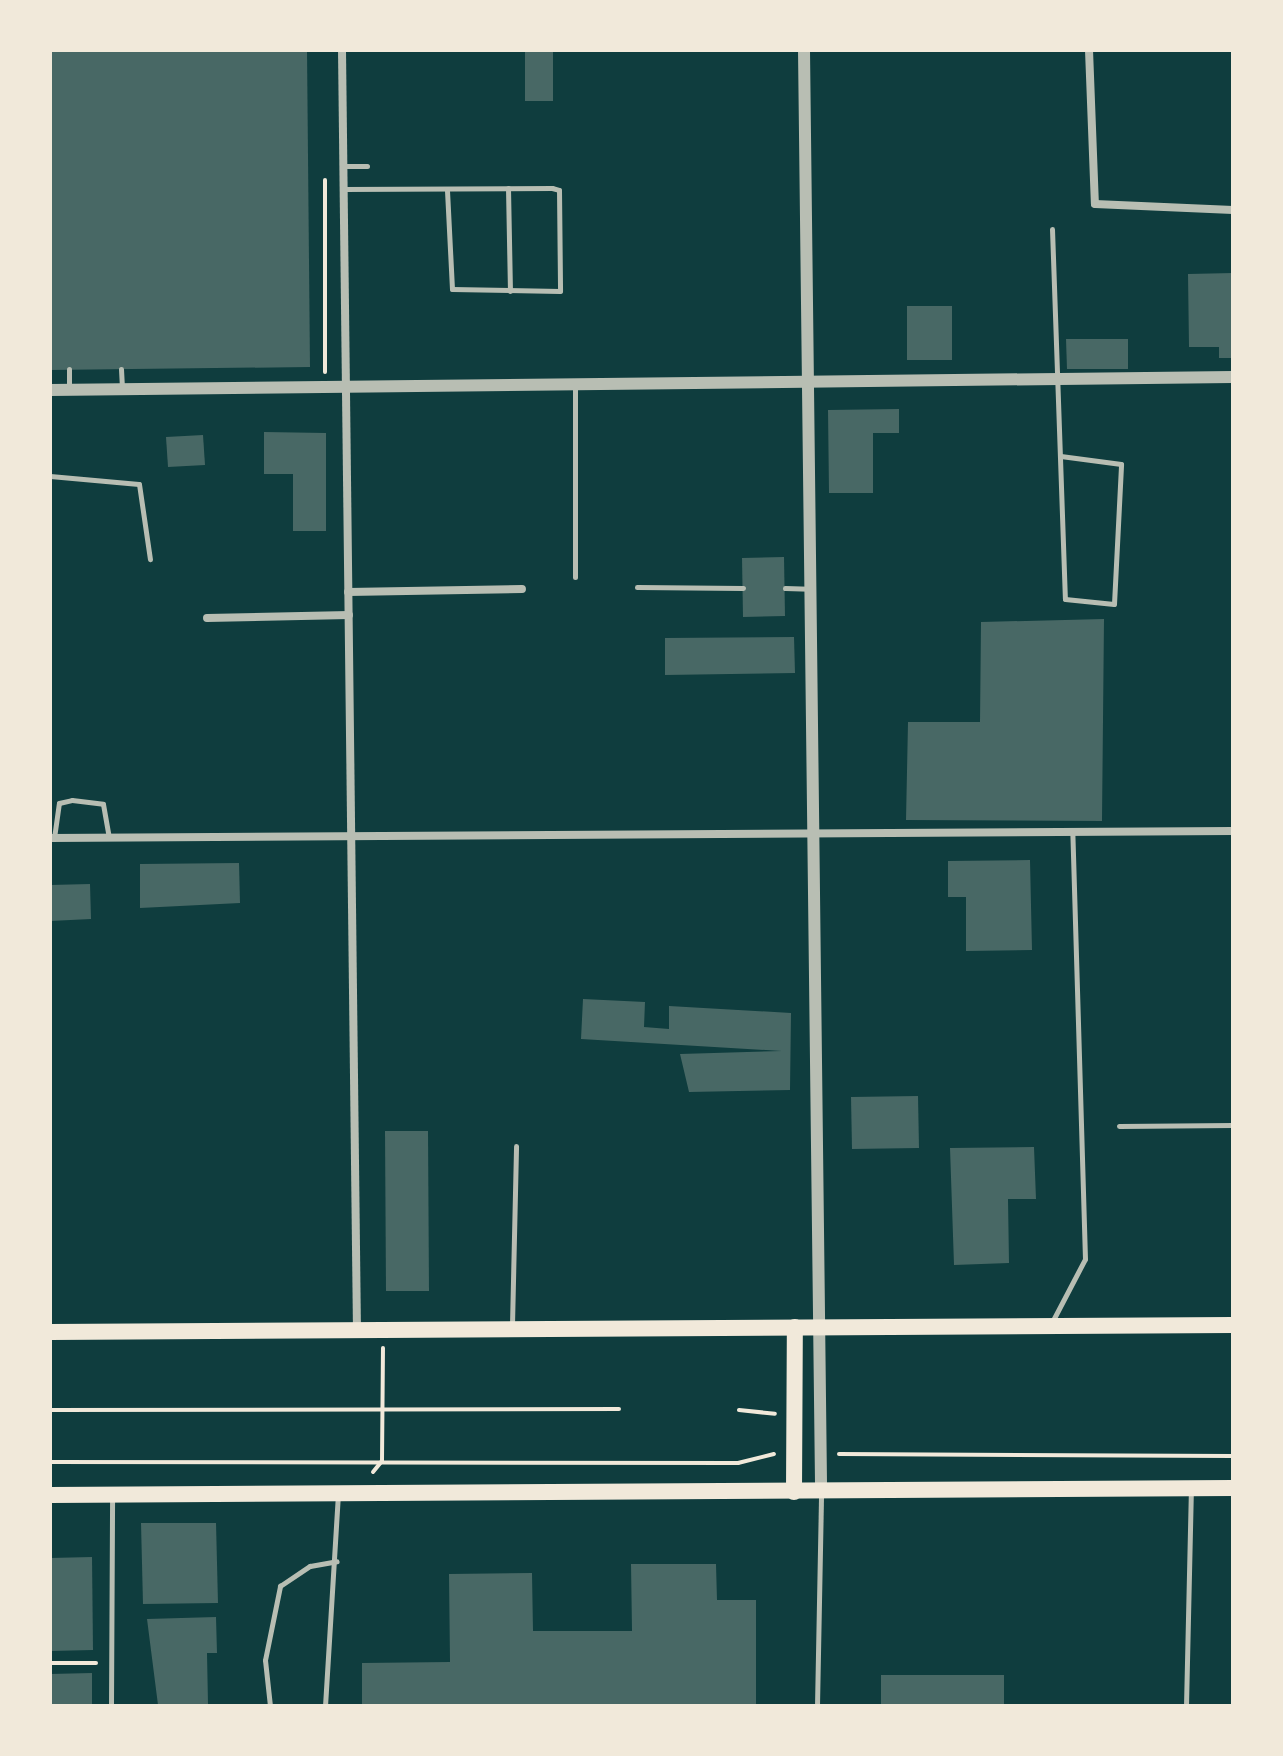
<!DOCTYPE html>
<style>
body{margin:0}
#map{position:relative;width:1283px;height:1756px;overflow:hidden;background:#0f3d3e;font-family:Raleway,sans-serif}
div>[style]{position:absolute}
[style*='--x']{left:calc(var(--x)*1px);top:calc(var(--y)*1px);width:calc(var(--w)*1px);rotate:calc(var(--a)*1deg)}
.building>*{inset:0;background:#486865}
.path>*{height:4px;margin:-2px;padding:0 2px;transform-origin:2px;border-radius:2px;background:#f1e9da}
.service>*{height:5px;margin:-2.5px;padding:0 2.5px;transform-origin:2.5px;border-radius:2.5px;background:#b8beb3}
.minor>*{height:8px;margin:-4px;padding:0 4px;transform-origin:4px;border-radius:4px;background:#b8beb3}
.tertiary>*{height:12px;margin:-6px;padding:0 6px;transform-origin:6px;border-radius:6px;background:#b8beb3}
.primary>*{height:16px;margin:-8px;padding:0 8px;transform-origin:8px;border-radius:8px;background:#f1e9da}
span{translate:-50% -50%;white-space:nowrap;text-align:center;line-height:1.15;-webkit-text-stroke:6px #f1e9da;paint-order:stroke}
.frame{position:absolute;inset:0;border:52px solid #f1e9da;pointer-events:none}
</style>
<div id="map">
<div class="building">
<i style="clip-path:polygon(50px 50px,307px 50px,310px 367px,50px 370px)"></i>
<i style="clip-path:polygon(525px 50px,553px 50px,553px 101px,525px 101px)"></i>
<i style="clip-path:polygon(1233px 273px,1233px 358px,1219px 358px,1219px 347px,1189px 347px,1188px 274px)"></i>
<i style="clip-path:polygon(907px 306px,952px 306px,952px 360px,907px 360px)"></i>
<i style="clip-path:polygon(1066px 339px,1128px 339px,1128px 369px,1067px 369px)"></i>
<i style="clip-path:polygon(899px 409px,899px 433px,873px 433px,873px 493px,829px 493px,828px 410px)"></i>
<i style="clip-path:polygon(264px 432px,326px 433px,326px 531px,293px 531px,293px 474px,264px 474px)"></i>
<i style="clip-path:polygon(203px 435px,205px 465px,168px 467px,166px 437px)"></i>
<i style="clip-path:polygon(784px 557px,785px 616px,743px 617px,742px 558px)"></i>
<i style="clip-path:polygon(1104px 619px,1102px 821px,906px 820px,908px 722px,980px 722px,981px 622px)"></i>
<i style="clip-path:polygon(794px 637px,795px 673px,665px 675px,665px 638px)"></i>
<i style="clip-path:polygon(1030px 860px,1032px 950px,966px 951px,966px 897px,948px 897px,948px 861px)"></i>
<i style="clip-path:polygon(239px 863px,240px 903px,140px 908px,140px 864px)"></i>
<i style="clip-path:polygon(90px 884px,91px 919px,50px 921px,50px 885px)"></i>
<i style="clip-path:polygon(583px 999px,645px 1002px,644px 1027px,669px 1029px,669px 1006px,791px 1013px,790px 1090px,689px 1092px,680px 1054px,782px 1051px,581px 1039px)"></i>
<i style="clip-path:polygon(918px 1096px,919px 1148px,852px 1149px,851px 1097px)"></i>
<i style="clip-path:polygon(385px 1131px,428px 1131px,429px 1291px,386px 1291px)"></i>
<i style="clip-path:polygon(1034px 1147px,1036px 1199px,1008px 1199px,1009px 1263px,954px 1265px,950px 1148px)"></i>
<i style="clip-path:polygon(141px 1523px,216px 1523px,218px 1603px,143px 1604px)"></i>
<i style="clip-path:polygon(92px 1557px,93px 1650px,50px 1651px,50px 1558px)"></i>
<i style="clip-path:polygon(631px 1564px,716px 1564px,717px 1600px,756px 1600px,756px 1706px,362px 1706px,362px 1663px,450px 1662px,449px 1574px,532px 1573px,533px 1631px,632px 1631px)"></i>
<i style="clip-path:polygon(216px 1617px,217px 1653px,207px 1653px,208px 1704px,158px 1705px,147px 1619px)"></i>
<i style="clip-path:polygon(92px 1673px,92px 1706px,50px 1706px,50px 1674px)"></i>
<i style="clip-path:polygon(881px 1675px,1004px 1675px,1004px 1706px,881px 1706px)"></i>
</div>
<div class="path">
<i style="--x:325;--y:372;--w:192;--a:-90"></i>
<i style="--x:50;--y:1410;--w:569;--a:-0.1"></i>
<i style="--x:739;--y:1410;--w:36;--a:6"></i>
<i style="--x:839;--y:1454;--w:394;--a:0.3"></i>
<i style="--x:50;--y:1462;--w:688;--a:0.08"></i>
<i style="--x:738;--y:1463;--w:37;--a:-14"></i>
<i style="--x:373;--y:1472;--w:14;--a:-51"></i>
<i style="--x:382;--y:1461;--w:113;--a:-89.5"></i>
<i style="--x:50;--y:1663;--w:46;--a:0"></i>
</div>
<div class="service">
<i style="--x:344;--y:166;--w:23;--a:0"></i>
<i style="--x:508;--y:188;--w:103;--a:88.9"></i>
<i style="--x:344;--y:189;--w:208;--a:-0.3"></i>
<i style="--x:552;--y:188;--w:7;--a:16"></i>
<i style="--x:559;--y:190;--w:101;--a:89.4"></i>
<i style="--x:560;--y:291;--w:108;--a:-178.9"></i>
<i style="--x:452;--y:289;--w:100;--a:-92.9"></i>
<i style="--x:1052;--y:229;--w:370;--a:88"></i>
<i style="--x:1065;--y:599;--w:49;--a:5.8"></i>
<i style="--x:1114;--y:604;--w:140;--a:-87.1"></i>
<i style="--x:1121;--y:464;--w:61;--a:-172.4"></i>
<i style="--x:121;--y:369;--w:20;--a:87"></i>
<i style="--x:575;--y:386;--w:191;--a:90"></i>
<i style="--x:69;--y:389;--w:20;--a:-90"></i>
<i style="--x:50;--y:476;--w:89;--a:5.1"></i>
<i style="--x:139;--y:484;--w:76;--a:81.7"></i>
<i style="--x:637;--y:587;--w:106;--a:0.5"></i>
<i style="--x:785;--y:588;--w:24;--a:2"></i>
<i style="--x:54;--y:838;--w:35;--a:-82"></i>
<i style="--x:59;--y:803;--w:13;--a:-13"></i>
<i style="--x:72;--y:800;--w:31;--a:7"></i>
<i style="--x:103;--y:804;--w:34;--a:80"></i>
<i style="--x:1119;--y:1126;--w:114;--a:-0.5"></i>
<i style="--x:1051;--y:1324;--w:73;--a:-62.4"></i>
<i style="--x:1085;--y:1259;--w:427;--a:-91.7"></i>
<i style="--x:512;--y:1325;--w:179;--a:-88.7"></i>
<i style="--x:111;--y:1706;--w:207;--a:-89.7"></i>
<i style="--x:270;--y:1706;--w:46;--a:-96.2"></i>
<i style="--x:265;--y:1660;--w:76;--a:-78.5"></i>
<i style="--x:280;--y:1586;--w:36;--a:-34"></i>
<i style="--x:310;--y:1566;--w:27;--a:-10"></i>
<i style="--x:325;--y:1706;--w:211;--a:-86.5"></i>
<i style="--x:817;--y:1706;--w:213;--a:-88.9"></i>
<i style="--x:1186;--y:1706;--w:217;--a:-88.7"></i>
</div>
<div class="minor">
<i style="--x:342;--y:50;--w:1279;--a:89.33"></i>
<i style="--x:1089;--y:50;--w:154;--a:87.8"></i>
<i style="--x:1095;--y:204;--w:138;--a:2.5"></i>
<i style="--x:348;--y:592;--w:174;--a:-1"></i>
<i style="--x:207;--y:618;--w:142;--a:-1.2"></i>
<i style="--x:50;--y:838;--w:1183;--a:-0.34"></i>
</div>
<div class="tertiary">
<i style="--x:804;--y:50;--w:1442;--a:89.32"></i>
<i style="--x:50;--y:390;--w:1183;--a:-0.63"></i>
</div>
<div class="primary">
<i style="--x:50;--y:1332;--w:1183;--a:-0.34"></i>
<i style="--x:794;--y:1492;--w:165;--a:-89.7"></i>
<i style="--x:50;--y:1495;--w:1183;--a:-0.34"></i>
</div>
<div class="frame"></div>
</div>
